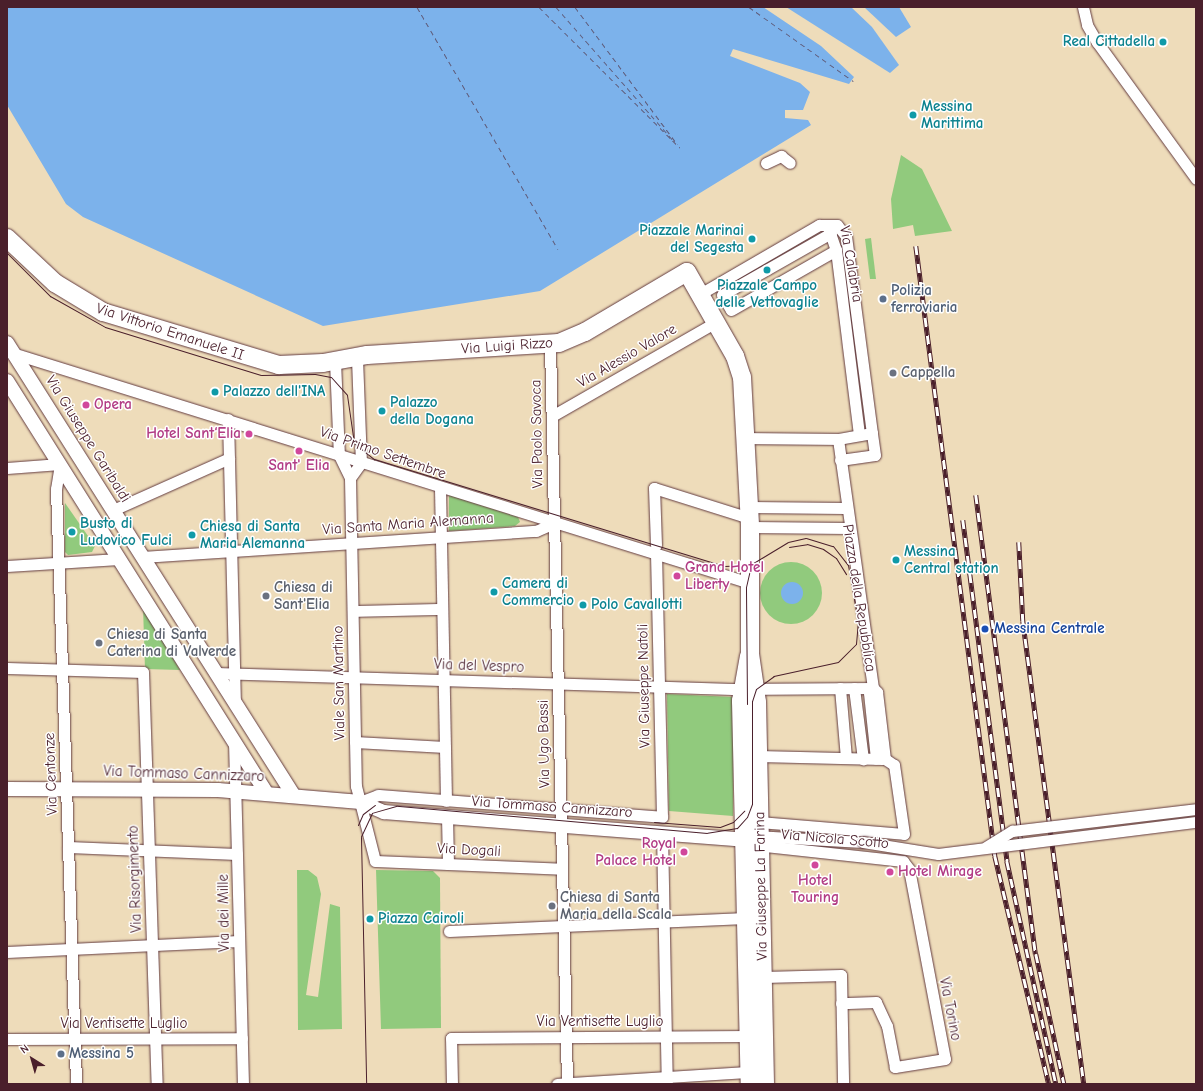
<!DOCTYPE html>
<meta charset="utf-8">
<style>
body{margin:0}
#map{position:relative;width:1203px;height:1091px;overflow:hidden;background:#eedcba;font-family:"Comic Neue",sans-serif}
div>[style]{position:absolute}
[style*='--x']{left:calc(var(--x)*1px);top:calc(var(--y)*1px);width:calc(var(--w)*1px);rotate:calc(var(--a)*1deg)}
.green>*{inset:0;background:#91ca7d}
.round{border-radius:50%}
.water>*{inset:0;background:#7cb2eb}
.ferry>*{height:1px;margin-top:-0.5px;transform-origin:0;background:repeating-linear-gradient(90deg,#5e5a78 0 5px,transparent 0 9px)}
.roads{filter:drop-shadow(0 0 1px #633b40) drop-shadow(0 0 1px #633b40)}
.minor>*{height:11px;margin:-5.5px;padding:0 5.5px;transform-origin:5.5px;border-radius:5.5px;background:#fff}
.tertiary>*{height:14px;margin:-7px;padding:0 7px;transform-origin:7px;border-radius:7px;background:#fff}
.primary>*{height:18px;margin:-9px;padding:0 9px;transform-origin:9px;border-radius:9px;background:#fff}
.tram>*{height:1px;margin:-0.5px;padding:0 0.5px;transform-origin:0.5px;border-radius:0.5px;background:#4a1f2b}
.rail>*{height:4.5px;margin-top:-2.25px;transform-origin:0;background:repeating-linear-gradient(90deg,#fff 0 9px,#4a1f2b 0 18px);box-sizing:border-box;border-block:1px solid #4a1f2b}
.bridges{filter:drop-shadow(0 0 1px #633b40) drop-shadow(0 0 1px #633b40)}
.minor-bridge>*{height:11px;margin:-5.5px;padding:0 5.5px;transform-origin:5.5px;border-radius:5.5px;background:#fff}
.dots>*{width:11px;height:11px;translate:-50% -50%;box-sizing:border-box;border:2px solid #fff;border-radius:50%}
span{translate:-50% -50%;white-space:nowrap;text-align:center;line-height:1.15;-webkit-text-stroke:3px #fff;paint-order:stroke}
.culture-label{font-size:15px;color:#0d838f;font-weight:700}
.right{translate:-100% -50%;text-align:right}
.left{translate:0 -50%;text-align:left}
.street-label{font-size:15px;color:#4a1f2b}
.service-label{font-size:15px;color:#4e5e75;font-weight:700}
.worship-label{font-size:15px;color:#5b616d;font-weight:700}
.hotel-label{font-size:15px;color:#b23c85;font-weight:700}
.transit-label{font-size:15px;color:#164399;font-weight:700}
.frame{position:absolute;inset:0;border:8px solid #4a1f2b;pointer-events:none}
.north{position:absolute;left:12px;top:1039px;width:40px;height:40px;-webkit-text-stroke:3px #fff;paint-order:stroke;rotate:323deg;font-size:11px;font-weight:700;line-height:16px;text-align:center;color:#4a1f2b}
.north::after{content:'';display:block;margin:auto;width:14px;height:18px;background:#4a1f2b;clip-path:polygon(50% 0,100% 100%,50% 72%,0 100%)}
</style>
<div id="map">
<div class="green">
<i style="clip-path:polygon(901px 155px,922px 169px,952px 231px,915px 236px,913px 225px,893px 229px,891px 199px)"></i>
<i style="clip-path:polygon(871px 238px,876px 279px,870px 279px,865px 239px)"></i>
<i style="clip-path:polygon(449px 495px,518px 517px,520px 522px,515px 526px,449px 531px)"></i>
<i style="clip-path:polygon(65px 503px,95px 546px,92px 552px,68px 555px,65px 552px)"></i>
<i class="round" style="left:760px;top:562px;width:62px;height:62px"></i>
<i style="clip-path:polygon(143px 607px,180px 670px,145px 669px)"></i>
<i style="clip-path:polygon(667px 694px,734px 697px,733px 816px,669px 811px)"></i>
<i style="clip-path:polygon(297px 870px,308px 870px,317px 877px,321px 894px,306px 995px,318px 997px,330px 904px,340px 907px,342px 1029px,298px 1030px)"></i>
<i style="clip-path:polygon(376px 870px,433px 871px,440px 878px,441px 1028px,381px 1029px)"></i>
</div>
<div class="water">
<i style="clip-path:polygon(7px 7px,763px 7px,821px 46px,854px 77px,849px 84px,733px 49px,730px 56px,800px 83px,810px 92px,803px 110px,785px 110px,785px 118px,808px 120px,811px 125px,540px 291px,323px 326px,83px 217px,66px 204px,7px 105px)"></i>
<i style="clip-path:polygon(786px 7px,851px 7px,872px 27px,899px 65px,890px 73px)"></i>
<i style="clip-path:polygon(864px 7px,899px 7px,911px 27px,896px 37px)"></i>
<i class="round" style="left:781px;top:582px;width:22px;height:22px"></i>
</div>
<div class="ferry">
<i style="--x:417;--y:7;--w:280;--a:59.8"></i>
<i style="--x:539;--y:7;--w:199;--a:45"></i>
<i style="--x:556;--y:7;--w:177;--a:48.7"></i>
<i style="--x:575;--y:7;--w:171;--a:53.3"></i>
<i style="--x:749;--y:7;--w:128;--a:35.4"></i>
</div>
<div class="roads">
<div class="minor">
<i style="--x:1083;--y:7;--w:18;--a:77"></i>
<i style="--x:1087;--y:25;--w:20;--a:60"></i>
<i style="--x:1097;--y:42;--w:169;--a:54.1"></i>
<i style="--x:766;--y:163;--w:17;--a:-25"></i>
<i style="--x:781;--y:156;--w:11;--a:38"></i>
<i style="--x:828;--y:227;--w:24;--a:71"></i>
<i style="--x:836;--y:250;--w:186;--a:82.9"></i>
<i style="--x:831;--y:233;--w:125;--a:150.4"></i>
<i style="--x:722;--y:295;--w:17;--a:59"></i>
<i style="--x:731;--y:310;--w:121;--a:-29.7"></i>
<i style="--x:700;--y:294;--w:138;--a:-30.1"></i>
<i style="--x:819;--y:225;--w:18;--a:0"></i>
<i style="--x:837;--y:225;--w:14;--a:51"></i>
<i style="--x:846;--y:236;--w:199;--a:82.5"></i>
<i style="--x:872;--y:433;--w:35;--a:170"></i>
<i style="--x:838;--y:439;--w:93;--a:-179.4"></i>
<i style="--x:550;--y:345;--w:739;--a:88.68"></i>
<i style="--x:9;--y:352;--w:776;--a:17.31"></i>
<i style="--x:335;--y:361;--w:94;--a:87.6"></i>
<i style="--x:339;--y:455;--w:25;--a:64"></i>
<i style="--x:350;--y:478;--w:308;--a:88.9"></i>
<i style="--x:356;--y:786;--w:77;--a:75.8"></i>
<i style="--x:375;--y:861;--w:187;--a:2.4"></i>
<i style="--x:552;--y:416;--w:189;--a:-29.8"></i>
<i style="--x:228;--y:419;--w:283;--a:88.6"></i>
<i style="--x:838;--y:439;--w:251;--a:82"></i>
<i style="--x:873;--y:688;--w:6;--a:129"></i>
<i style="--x:869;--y:693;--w:66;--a:83.9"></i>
<i style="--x:840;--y:460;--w:35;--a:-8"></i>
<i style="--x:875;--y:455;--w:22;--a:-98"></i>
<i style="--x:7;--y:468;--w:53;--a:-4.3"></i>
<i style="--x:60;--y:464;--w:25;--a:99"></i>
<i style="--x:56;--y:489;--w:595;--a:88.07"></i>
<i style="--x:350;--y:478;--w:19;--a:-54"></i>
<i style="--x:361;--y:463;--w:106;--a:-92.2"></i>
<i style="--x:440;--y:488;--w:313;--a:88.9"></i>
<i style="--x:749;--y:507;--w:96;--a:0.6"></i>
<i style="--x:113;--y:510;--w:127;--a:-24.1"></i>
<i style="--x:750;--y:527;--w:98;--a:0.6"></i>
<i style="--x:656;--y:545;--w:57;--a:-92"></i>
<i style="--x:654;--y:488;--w:100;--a:17.5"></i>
<i style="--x:142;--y:557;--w:395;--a:-3.8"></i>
<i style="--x:536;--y:531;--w:20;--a:-24"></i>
<i style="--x:7;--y:566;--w:112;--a:-3.6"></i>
<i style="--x:353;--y:611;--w:89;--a:-1.3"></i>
<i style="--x:7;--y:668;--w:136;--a:1.7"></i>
<i style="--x:143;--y:672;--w:412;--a:88.1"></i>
<i style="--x:216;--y:673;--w:517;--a:1.77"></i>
<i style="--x:733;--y:689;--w:140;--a:-0.4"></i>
<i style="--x:840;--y:688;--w:70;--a:85.1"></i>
<i style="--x:854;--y:688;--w:72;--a:82.8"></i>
<i style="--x:873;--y:688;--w:6;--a:45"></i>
<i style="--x:877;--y:692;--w:67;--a:83.2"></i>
<i style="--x:234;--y:741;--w:343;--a:88.5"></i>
<i style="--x:355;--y:742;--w:90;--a:3.2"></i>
<i style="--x:758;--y:756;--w:124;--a:1.4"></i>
<i style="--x:360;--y:802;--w:19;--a:-21"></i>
<i style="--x:378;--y:795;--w:285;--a:4.4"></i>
<i style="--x:662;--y:817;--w:263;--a:-91.3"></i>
<i style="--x:447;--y:816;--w:48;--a:88.8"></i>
<i style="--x:759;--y:822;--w:145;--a:4.7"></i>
<i style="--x:904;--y:834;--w:70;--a:-98.2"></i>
<i style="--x:894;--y:765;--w:11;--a:-146"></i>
<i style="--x:662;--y:833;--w:251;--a:88.9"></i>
<i style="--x:754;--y:836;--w:109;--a:3.2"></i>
<i style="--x:756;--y:845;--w:148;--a:6.2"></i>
<i style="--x:903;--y:861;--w:10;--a:53"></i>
<i style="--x:909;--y:869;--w:193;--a:79.3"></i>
<i style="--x:945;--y:1059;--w:51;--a:170.9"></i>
<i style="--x:895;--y:1067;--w:42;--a:-101"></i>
<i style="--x:887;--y:1026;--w:26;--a:-115"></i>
<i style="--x:876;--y:1002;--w:35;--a:178"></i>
<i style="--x:68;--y:847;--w:169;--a:2.4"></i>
<i style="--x:449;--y:931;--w:297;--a:-2.5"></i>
<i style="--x:7;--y:952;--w:232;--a:-2.7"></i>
<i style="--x:763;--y:977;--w:78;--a:-1.5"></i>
<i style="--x:841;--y:975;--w:109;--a:88.9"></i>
<i style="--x:7;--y:1039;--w:235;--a:-0.2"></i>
<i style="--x:452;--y:1084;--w:46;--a:-91.2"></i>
<i style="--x:451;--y:1038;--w:298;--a:-0.4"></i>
<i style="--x:557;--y:1084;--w:193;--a:-3.6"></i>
</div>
<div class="tertiary">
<i style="--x:7;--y:343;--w:536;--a:57.64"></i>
<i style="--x:7;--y:381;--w:488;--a:57.8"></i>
<i style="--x:7;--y:789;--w:211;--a:0.3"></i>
<i style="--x:218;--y:790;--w:143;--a:4.8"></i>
<i style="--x:360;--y:802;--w:26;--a:23"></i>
<i style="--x:384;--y:812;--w:361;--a:4.4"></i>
</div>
<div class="primary">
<i style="--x:7;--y:238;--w:66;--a:43.2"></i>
<i style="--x:55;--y:283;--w:56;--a:31.1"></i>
<i style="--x:103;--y:312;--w:184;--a:16.8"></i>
<i style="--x:279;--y:365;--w:44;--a:-2.6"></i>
<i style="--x:323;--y:363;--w:45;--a:-10.3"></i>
<i style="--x:367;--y:355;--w:192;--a:-3.6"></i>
<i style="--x:559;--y:343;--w:28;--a:-23"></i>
<i style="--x:585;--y:332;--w:118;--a:-30.5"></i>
<i style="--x:687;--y:272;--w:97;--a:60.3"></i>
<i style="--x:735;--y:356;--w:22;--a:72"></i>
<i style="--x:742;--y:377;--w:150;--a:86.9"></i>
<i style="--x:750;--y:527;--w:127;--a:90"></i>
<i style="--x:750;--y:654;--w:49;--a:81.7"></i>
<i style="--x:757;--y:702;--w:382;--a:88.8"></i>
<i style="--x:749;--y:656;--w:46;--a:100.1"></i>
<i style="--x:741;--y:701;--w:383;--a:88.7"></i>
</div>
</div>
<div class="tram">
<i style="--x:7;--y:253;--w:61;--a:45"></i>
<i style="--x:50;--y:296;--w:63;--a:29.4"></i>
<i style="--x:105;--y:327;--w:163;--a:17.1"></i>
<i style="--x:261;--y:375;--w:54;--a:-1.1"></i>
<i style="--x:315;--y:374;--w:16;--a:11"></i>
<i style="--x:331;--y:377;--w:24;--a:48"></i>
<i style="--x:347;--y:395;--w:49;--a:81.7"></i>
<i style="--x:354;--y:443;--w:26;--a:39"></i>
<i style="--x:374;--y:459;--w:366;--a:17"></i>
<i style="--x:724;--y:566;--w:26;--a:-2"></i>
<i style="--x:750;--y:565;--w:44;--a:-31.2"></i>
<i style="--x:788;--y:542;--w:18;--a:-13"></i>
<i style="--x:806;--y:538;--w:28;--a:17"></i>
<i style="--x:833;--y:546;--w:24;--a:52"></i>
<i style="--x:848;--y:565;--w:57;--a:79.9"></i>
<i style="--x:858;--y:621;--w:23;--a:95"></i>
<i style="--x:856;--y:644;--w:25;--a:135"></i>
<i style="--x:838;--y:662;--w:66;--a:167.7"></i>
<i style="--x:774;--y:676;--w:22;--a:144"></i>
<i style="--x:756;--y:689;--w:13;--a:108"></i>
<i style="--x:752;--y:701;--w:103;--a:90"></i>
<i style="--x:752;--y:804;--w:14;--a:111"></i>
<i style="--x:747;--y:817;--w:15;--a:132"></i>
<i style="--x:737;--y:828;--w:30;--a:171"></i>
<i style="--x:707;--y:833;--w:312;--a:-175"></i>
<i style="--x:396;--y:806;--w:25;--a:164"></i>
<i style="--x:372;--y:813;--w:26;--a:115"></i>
<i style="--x:361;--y:837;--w:247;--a:88.8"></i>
<i style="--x:789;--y:547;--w:18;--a:-9"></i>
<i style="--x:807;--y:544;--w:17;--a:17"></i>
<i style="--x:823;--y:549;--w:16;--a:35"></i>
<i style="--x:836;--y:558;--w:19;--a:58"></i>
<i style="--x:747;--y:704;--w:117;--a:-90.5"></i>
<i style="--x:746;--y:587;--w:17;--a:-77"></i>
<i style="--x:750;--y:570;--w:9;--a:-49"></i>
<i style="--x:654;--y:822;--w:66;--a:4.3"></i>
<i style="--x:720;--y:827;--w:14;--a:-21"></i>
<i style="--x:733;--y:822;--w:16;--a:-45"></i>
<i style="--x:358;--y:825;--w:12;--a:-66"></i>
<i style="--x:363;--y:814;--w:15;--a:-37"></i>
</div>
<div class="rail">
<i style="--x:916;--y:246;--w:615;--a:82.62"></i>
<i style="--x:995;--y:856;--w:234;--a:76.7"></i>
<i style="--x:976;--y:495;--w:463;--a:82.6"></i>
<i style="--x:1036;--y:954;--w:133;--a:77.8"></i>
<i style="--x:963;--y:520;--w:344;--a:82.6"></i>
<i style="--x:1007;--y:861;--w:228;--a:77.6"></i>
<i style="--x:1019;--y:542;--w:79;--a:87.1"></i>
<i style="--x:1023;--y:621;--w:467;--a:82.5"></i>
</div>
<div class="bridges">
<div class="minor-bridge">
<i style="--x:863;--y:842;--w:76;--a:9.1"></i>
<i style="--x:938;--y:854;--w:260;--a:-7.1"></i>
<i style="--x:986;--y:847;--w:31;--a:-32"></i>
<i style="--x:1012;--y:831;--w:185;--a:-6.8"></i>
</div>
</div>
<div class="dots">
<i style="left:1163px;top:42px;background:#0f9aa8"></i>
<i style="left:913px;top:115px;background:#0f9aa8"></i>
<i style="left:752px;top:239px;background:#0f9aa8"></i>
<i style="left:767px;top:270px;background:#0f9aa8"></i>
<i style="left:883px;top:299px;background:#5c6f8a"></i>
<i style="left:893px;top:373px;background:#6b7280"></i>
<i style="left:215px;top:392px;background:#0f9aa8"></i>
<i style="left:86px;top:405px;background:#d1479c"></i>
<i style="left:382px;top:411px;background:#0f9aa8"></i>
<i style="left:249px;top:434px;background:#d1479c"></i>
<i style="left:299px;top:451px;background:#d1479c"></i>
<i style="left:72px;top:532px;background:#0f9aa8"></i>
<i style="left:192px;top:535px;background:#0f9aa8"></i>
<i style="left:896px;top:560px;background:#0f9aa8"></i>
<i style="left:677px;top:576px;background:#d1479c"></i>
<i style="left:494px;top:592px;background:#0f9aa8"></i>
<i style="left:266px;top:596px;background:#6b7280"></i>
<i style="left:583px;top:605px;background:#0f9aa8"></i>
<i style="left:985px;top:629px;background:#1a4fb4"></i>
<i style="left:99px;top:643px;background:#6b7280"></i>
<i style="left:684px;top:852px;background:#d1479c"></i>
<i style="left:815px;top:865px;background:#d1479c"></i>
<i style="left:890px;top:872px;background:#d1479c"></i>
<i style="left:552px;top:906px;background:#6b7280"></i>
<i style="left:370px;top:919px;background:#0f9aa8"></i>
<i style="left:61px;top:1054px;background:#5c6f8a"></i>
</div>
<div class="culture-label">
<span class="right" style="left:1155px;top:42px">Real Cittadella</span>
<span class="left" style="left:921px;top:115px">Messina<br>Marittima</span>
<span class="right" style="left:744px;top:239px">Piazzale Marinai<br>del Segesta</span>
<span style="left:767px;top:294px">Piazzale Campo<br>delle Vettovaglie</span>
<span class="left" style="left:223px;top:392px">Palazzo dell'INA</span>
<span class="left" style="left:390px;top:411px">Palazzo<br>della Dogana</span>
<span class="left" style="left:80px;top:532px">Busto di<br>Ludovico Fulci</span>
<span class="left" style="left:200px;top:535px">Chiesa di Santa<br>Maria Alemanna</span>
<span class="left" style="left:904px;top:560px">Messina<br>Central station</span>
<span class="left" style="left:502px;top:592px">Camera di<br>Commercio</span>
<span class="left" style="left:591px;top:605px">Polo Cavallotti</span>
<span class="left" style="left:378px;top:919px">Piazza Cairoli</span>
</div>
<div class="street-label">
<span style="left:851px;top:264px;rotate:80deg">Via Calabria</span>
<span style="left:170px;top:332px;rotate:18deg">Via Vittorio Emanuele II</span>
<span style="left:507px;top:346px;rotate:-4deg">Via Luigi Rizzo</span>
<span style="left:627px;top:356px;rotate:-30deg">Via Alessio Valore</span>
<span style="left:537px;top:434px;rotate:-91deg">Via Paolo Savoca</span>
<span style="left:88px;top:439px;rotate:58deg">Via Giuseppe Garibaldi</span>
<span style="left:383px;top:453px;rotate:19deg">Via Primo Settembre</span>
<span style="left:408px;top:524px;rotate:-4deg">Via Santa Maria Alemanna</span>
<span style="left:859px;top:598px;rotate:81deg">Piazza della Repubblica</span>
<span style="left:479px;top:666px;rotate:2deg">Via del Vespro</span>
<span style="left:339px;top:683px;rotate:-91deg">Viale San Martino</span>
<span style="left:644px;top:686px;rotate:-91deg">Via Giuseppe Natoli</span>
<span style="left:544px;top:744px;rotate:-91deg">Via Ugo Bassi</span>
<span style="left:51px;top:774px;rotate:-92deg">Via Centonze</span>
<span style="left:184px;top:774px;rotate:2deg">Via Tommaso Cannizzaro</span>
<span style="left:552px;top:807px;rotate:4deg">Via Tommaso Cannizzaro</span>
<span style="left:835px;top:839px;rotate:5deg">Via Nicola Scotto</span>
<span style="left:469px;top:850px;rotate:3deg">Via Dogali</span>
<span style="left:135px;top:879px;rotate:-92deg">Via Risorgimento</span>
<span style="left:761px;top:886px;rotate:-91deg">Via Giuseppe La Farina</span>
<span style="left:224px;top:913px;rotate:-91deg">Via dei Mille</span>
<span style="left:950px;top:1009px;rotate:79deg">Via Torino</span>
<span style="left:600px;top:1022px">Via Ventisette Luglio</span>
<span style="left:124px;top:1024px">Via Ventisette Luglio</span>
</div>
<div class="service-label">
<span class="left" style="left:891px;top:299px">Polizia<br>ferroviaria</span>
<span class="left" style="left:69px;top:1054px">Messina 5</span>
</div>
<div class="worship-label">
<span class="left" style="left:901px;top:373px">Cappella</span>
<span class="left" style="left:274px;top:596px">Chiesa di<br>Sant'Elia</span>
<span class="left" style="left:107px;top:643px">Chiesa di Santa<br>Caterina di Valverde</span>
<span class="left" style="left:560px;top:906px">Chiesa di Santa<br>Maria della Scala</span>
</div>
<div class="hotel-label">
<span class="left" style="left:94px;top:405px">Opera</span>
<span class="right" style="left:241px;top:434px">Hotel Sant‘Elia</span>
<span style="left:299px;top:466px">Sant' Elia</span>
<span class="left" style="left:685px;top:576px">Grand Hotel<br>Liberty</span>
<span class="right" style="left:676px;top:852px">Royal<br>Palace Hotel</span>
<span class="left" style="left:898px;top:872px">Hotel Mirage</span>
<span style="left:815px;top:889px">Hotel<br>Touring</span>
</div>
<div class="transit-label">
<span class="left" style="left:994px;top:629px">Messina Centrale</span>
</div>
<div class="frame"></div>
<div class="north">N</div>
</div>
